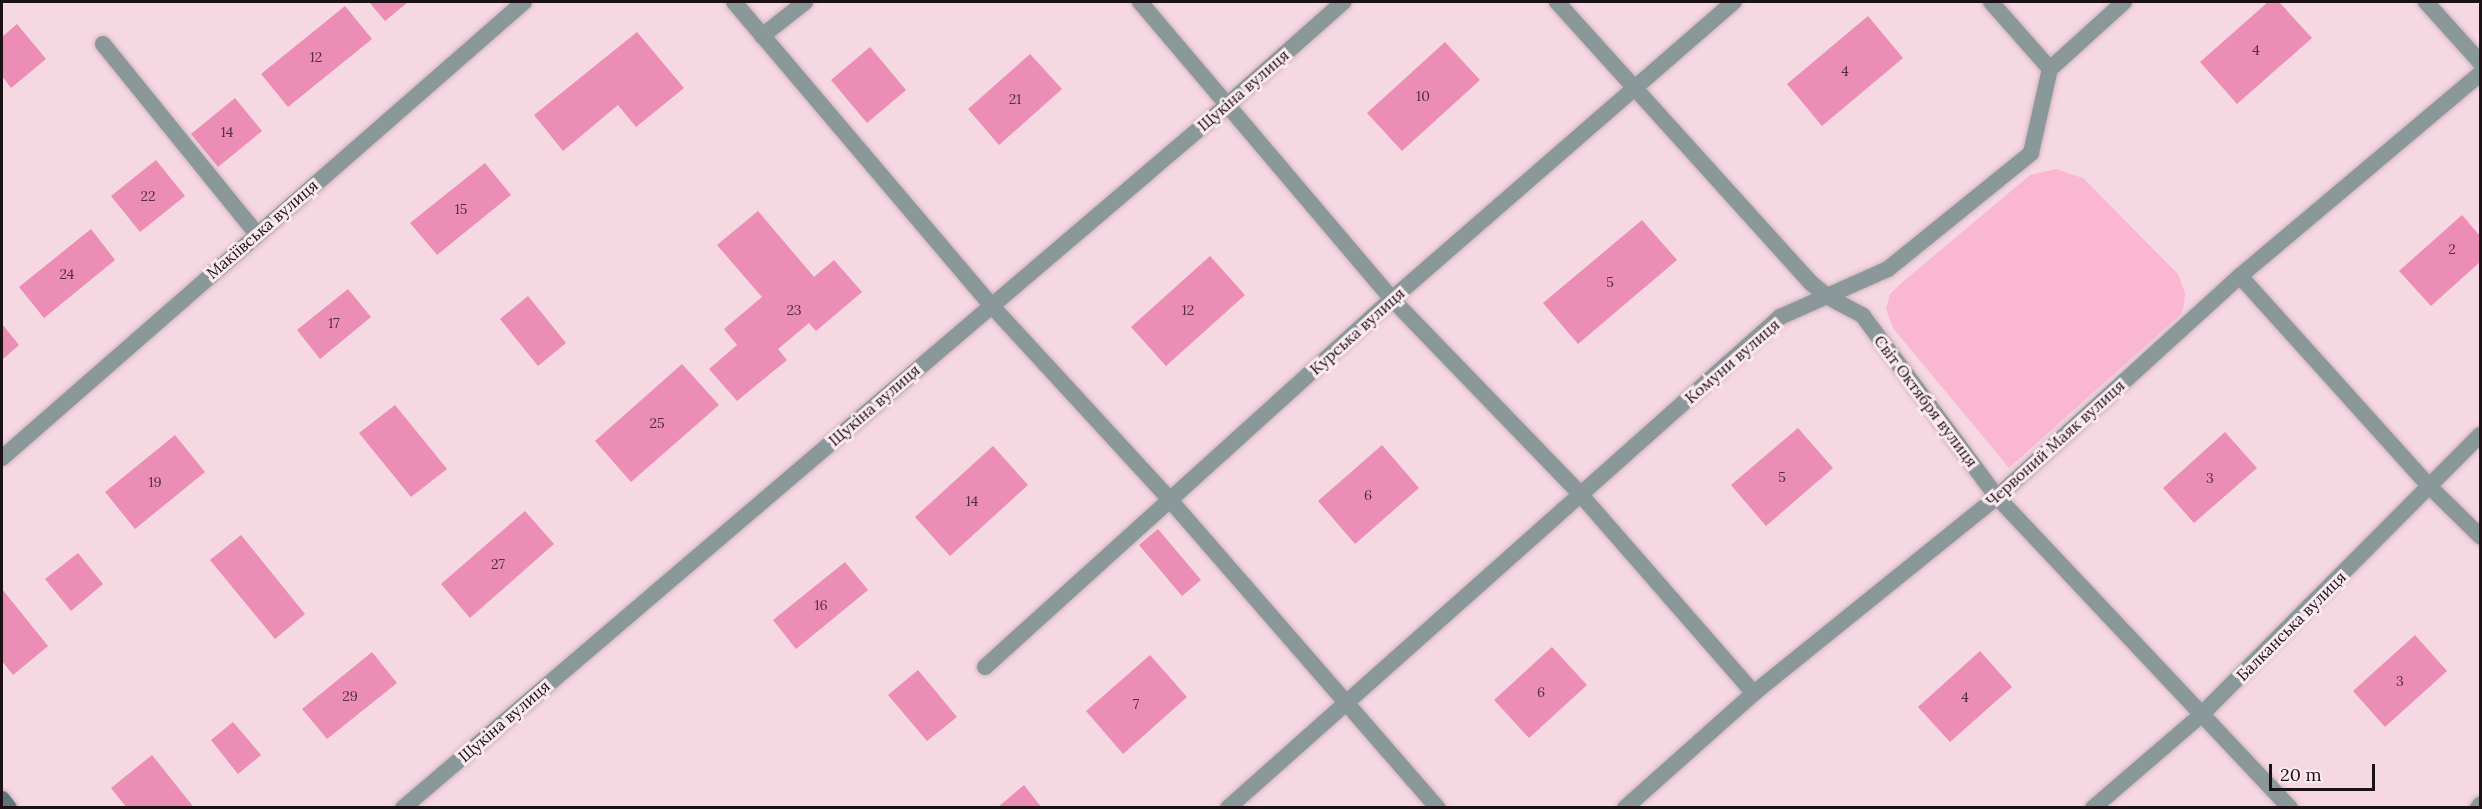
<!DOCTYPE html>
<meta charset="utf-8">
<style>
body{margin:0}
#map{position:relative;width:2482px;height:809px;overflow:hidden;background:#f6d8e3;font-family:Lora,serif}
div>[style]{position:absolute}
[style*='--x']{left:calc(var(--x)*1px);top:calc(var(--y)*1px);width:calc(var(--w)*1px);rotate:calc(var(--a)*1deg)}
.green>*{inset:0;background:#fab7d2}
.building>*{inset:0;background:#eb8db5}
.roads{filter:drop-shadow(0 0 2px #cfb4be) drop-shadow(0 0 2px #cfb4be)}
.service>*{height:16px;margin:-8px;padding:0 8px;transform-origin:8px;border-radius:8px;background:#8a989a}
.minor>*{height:16px;margin:-8px;padding:0 8px;transform-origin:8px;border-radius:8px;background:#8a989a}
.secondary>*{height:16px;margin:-8px;padding:0 8px;transform-origin:8px;border-radius:8px;background:#607578}
span{translate:-50% -50%;white-space:nowrap;text-align:center;line-height:1.15;-webkit-text-stroke:6px #fbe9ef;paint-order:stroke}
.number-label{font-size:14px;color:#50313e}
.number-label span{-webkit-text-stroke-width:0}
.street-label{font-size:16px;color:#1c1216}
.frame{position:absolute;inset:0;border:3px solid #1c1216;pointer-events:none}
.scale{position:absolute;left:2269px;top:764px;width:106px;height:27px;box-sizing:border-box;border:3px solid #1c1216;border-top:0;padding-left:8px;font-size:18px;line-height:21px;white-space:nowrap;color:#1c1216;-webkit-text-stroke:4px #fbe9ef;paint-order:stroke}
</style>
<div id="map">
<div class="green">
<i style="clip-path:polygon(2056px 169px,2083px 178px,2178px 274px,2185px 293px,2184px 306px,2181px 314px,2009px 468px,1893px 328px,1886px 309px,1890px 294px,1905px 280px,2030px 175px)"></i>
</div>
<div class="building">
<i style="clip-path:polygon(369px 2px,408px 2px,385px 21px)"></i>
<i style="clip-path:polygon(2268px 2px,2279px 2px,2312px 38px,2237px 104px,2200px 62px)"></i>
<i style="clip-path:polygon(345px 6px,372px 39px,288px 107px,261px 74px)"></i>
<i style="clip-path:polygon(1868px 16px,1903px 58px,1822px 126px,1787px 84px)"></i>
<i style="clip-path:polygon(17px 24px,46px 59px,11px 88px,2px 76px,2px 37px)"></i>
<i style="clip-path:polygon(637px 32px,684px 88px,636px 127px,618px 105px,563px 151px,534px 115px)"></i>
<i style="clip-path:polygon(1445px 42px,1480px 80px,1402px 151px,1367px 113px)"></i>
<i style="clip-path:polygon(870px 47px,906px 90px,867px 123px,831px 80px)"></i>
<i style="clip-path:polygon(1030px 54px,1062px 89px,999px 145px,968px 109px)"></i>
<i style="clip-path:polygon(235px 98px,262px 131px,218px 167px,191px 134px)"></i>
<i style="clip-path:polygon(156px 160px,185px 196px,140px 232px,111px 196px)"></i>
<i style="clip-path:polygon(485px 163px,511px 195px,437px 255px,410px 223px)"></i>
<i style="clip-path:polygon(758px 211px,814px 277px,834px 260px,862px 292px,816px 331px,809px 323px,778px 349px,787px 360px,737px 401px,709px 369px,737px 345px,724px 329px,762px 297px,717px 245px)"></i>
<i style="clip-path:polygon(2462px 215px,2480px 236px,2480px 262px,2431px 306px,2399px 271px)"></i>
<i style="clip-path:polygon(1642px 220px,1677px 260px,1578px 344px,1543px 303px)"></i>
<i style="clip-path:polygon(91px 229px,115px 260px,44px 318px,19px 287px)"></i>
<i style="clip-path:polygon(1210px 256px,1245px 295px,1166px 366px,1131px 327px)"></i>
<i style="clip-path:polygon(348px 289px,371px 317px,320px 359px,297px 330px)"></i>
<i style="clip-path:polygon(528px 296px,566px 343px,538px 366px,500px 319px)"></i>
<i style="clip-path:polygon(2px 324px,19px 345px,2px 360px)"></i>
<i style="clip-path:polygon(682px 364px,719px 405px,631px 482px,595px 441px)"></i>
<i style="clip-path:polygon(395px 405px,447px 469px,411px 497px,359px 433px)"></i>
<i style="clip-path:polygon(1798px 428px,1833px 468px,1766px 526px,1731px 485px)"></i>
<i style="clip-path:polygon(2225px 432px,2257px 468px,2194px 523px,2163px 488px)"></i>
<i style="clip-path:polygon(175px 435px,205px 472px,135px 529px,105px 492px)"></i>
<i style="clip-path:polygon(1382px 445px,1419px 488px,1355px 544px,1318px 501px)"></i>
<i style="clip-path:polygon(993px 446px,1028px 485px,950px 556px,915px 517px)"></i>
<i style="clip-path:polygon(525px 511px,554px 544px,470px 618px,441px 584px)"></i>
<i style="clip-path:polygon(1158px 529px,1201px 580px,1182px 596px,1139px 545px)"></i>
<i style="clip-path:polygon(241px 535px,305px 614px,275px 639px,210px 560px)"></i>
<i style="clip-path:polygon(78px 553px,103px 584px,71px 611px,45px 579px)"></i>
<i style="clip-path:polygon(845px 562px,868px 590px,796px 649px,773px 620px)"></i>
<i style="clip-path:polygon(2px 589px,48px 646px,13px 675px,2px 661px)"></i>
<i style="clip-path:polygon(2415px 635px,2447px 671px,2385px 727px,2353px 691px)"></i>
<i style="clip-path:polygon(1552px 647px,1587px 685px,1529px 738px,1494px 700px)"></i>
<i style="clip-path:polygon(1980px 651px,2012px 687px,1950px 742px,1918px 707px)"></i>
<i style="clip-path:polygon(372px 652px,397px 683px,327px 739px,302px 709px)"></i>
<i style="clip-path:polygon(1150px 655px,1187px 697px,1123px 754px,1086px 711px)"></i>
<i style="clip-path:polygon(918px 670px,957px 717px,927px 741px,888px 695px)"></i>
<i style="clip-path:polygon(233px 722px,261px 755px,238px 774px,211px 740px)"></i>
<i style="clip-path:polygon(152px 755px,192px 805px,190px 808px,127px 808px,111px 788px)"></i>
<i style="clip-path:polygon(1024px 785px,1042px 808px,997px 808px)"></i>
</div>
<div class="roads">
<div class="service">
<i style="--x:1140;--y:2;--w:390;--a:49.7"></i>
<i style="--x:1392;--y:299;--w:272;--a:46"></i>
<i style="--x:1581;--y:495;--w:263;--a:48.9"></i>
<i style="--x:1991;--y:2;--w:89;--a:48.6"></i>
<i style="--x:2426;--y:2;--w:81;--a:48"></i>
<i style="--x:103;--y:44;--w:243;--a:51"></i>
</div>
<div class="minor">
<i style="--x:734;--y:2;--w:397;--a:49.7"></i>
<i style="--x:991;--y:305;--w:265;--a:47.4"></i>
<i style="--x:1170;--y:500;--w:408;--a:49"></i>
<i style="--x:1557;--y:2;--w:379;--a:47.9"></i>
<i style="--x:1811;--y:283;--w:22;--a:39"></i>
<i style="--x:1828;--y:297;--w:40;--a:28"></i>
<i style="--x:1863;--y:316;--w:225;--a:53.5"></i>
<i style="--x:1997;--y:497;--w:427;--a:46.7"></i>
<i style="--x:762;--y:36;--w:55;--a:-38.3"></i>
<i style="--x:2240;--y:276;--w:285;--a:48"></i>
<i style="--x:2431;--y:488;--w:69;--a:44.4"></i>
<i style="--x:2;--y:458;--w:693;--a:-41.14"></i>
<i style="--x:985;--y:667;--w:549;--a:-42.12"></i>
<i style="--x:1392;--y:299;--w:453;--a:-41"></i>
<i style="--x:403;--y:808;--w:1082;--a:-40.46"></i>
<i style="--x:1226;--y:106;--w:157;--a:-41.6"></i>
<i style="--x:1228;--y:808;--w:739;--a:-41.65"></i>
<i style="--x:1780;--y:317;--w:118;--a:-24"></i>
<i style="--x:1888;--y:269;--w:184;--a:-39"></i>
<i style="--x:2031;--y:153;--w:86;--a:-77.3"></i>
<i style="--x:2050;--y:69;--w:100;--a:-42.2"></i>
<i style="--x:1625;--y:808;--w:173;--a:-41.7"></i>
<i style="--x:1754;--y:693;--w:312;--a:-38.9"></i>
<i style="--x:1997;--y:497;--w:328;--a:-42.3"></i>
<i style="--x:2240;--y:276;--w:314;--a:-40.1"></i>
<i style="--x:2093;--y:808;--w:143;--a:-40.7"></i>
<i style="--x:2201;--y:715;--w:395;--a:-45.1"></i>
<i style="--x:2478;--y:808;--w:4;--a:-56"></i>
</div>
<div class="secondary">
<i style="--x:2;--y:799;--w:11;--a:52"></i>
</div>
</div>
<div class="number-label">
<span style="left:2256px;top:50px">4</span>
<span style="left:316px;top:57px">12</span>
<span style="left:1845px;top:71px">4</span>
<span style="left:1423px;top:96px">10</span>
<span style="left:1015px;top:99px">21</span>
<span style="left:227px;top:132px">14</span>
<span style="left:148px;top:196px">22</span>
<span style="left:461px;top:209px">15</span>
<span style="left:2452px;top:249px">2</span>
<span style="left:67px;top:274px">24</span>
<span style="left:1610px;top:282px">5</span>
<span style="left:794px;top:310px">23</span>
<span style="left:1188px;top:310px">12</span>
<span style="left:334px;top:323px">17</span>
<span style="left:657px;top:423px">25</span>
<span style="left:1782px;top:477px">5</span>
<span style="left:2210px;top:478px">3</span>
<span style="left:155px;top:482px">19</span>
<span style="left:1368px;top:495px">6</span>
<span style="left:972px;top:501px">14</span>
<span style="left:498px;top:564px">27</span>
<span style="left:821px;top:605px">16</span>
<span style="left:2400px;top:681px">3</span>
<span style="left:1541px;top:692px">6</span>
<span style="left:350px;top:696px">29</span>
<span style="left:1965px;top:697px">4</span>
<span style="left:1136px;top:704px">7</span>
</div>
<div class="street-label">
<span style="left:1243px;top:90px;rotate:-41deg">Щукіна вулиця</span>
<span style="left:262px;top:229px;rotate:-41deg">Макіївська вулиця</span>
<span style="left:1357px;top:331px;rotate:-42deg">Курська вулиця</span>
<span style="left:1732px;top:361px;rotate:-41deg">Комуни вулиця</span>
<span style="left:1926px;top:401px;rotate:53deg">Світ Октября вулиця</span>
<span style="left:874px;top:405px;rotate:-41deg">Щукіна вулиця</span>
<span style="left:2055px;top:443px;rotate:-42deg">Червоний Маяк вулиця</span>
<span style="left:2291px;top:626px;rotate:-45deg">Балканська вулиця</span>
<span style="left:504px;top:721px;rotate:-41deg">Щукіна вулиця</span>
</div>
<div class="frame"></div>
<div class="scale">20 m</div>
</div>
